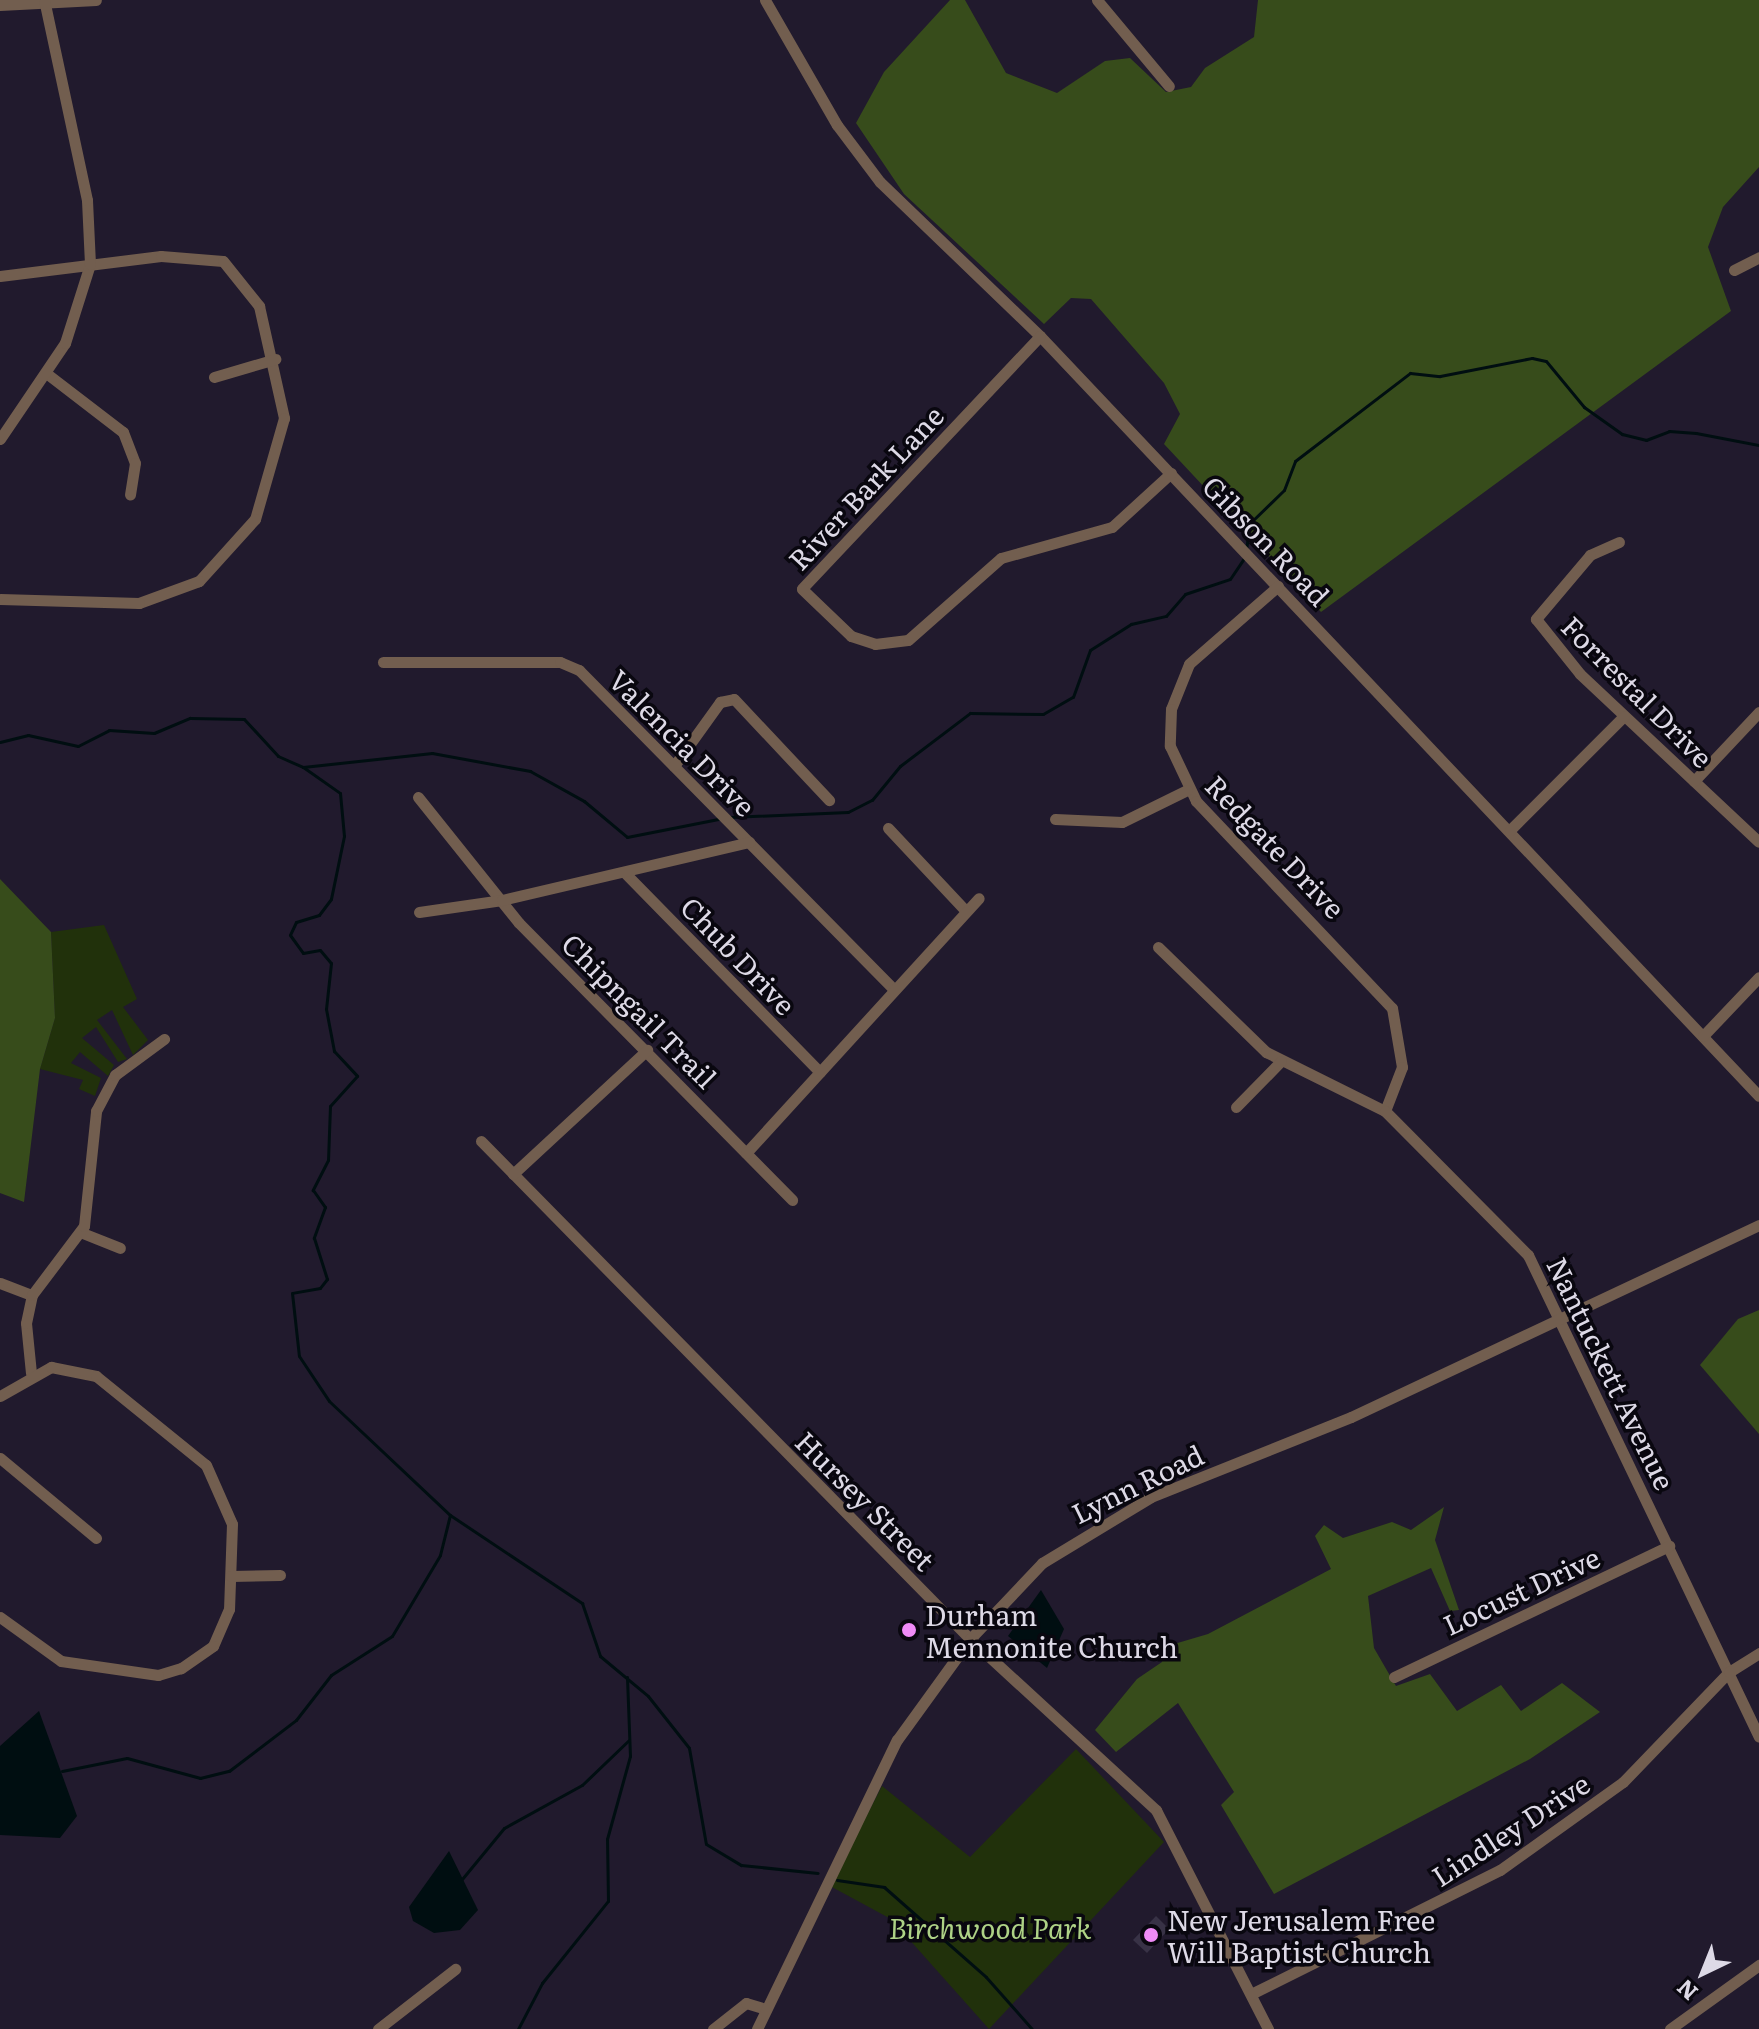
<!DOCTYPE html>
<style>
body{margin:0}
#map{position:relative;width:1759px;height:2029px;overflow:hidden;background:#211a2d;font-family:Literata,serif}
div>[style]{position:absolute}
[style*='--x']{left:calc(var(--x)*1px);top:calc(var(--y)*1px);width:calc(var(--w)*1px);rotate:calc(var(--a)*1deg)}
.green>*{inset:0;background:#21310b}
.forest>*{inset:0;background:#374c1b}
.water>*{inset:0;background:#000e11}
.stream>*{height:3px;margin:-1.5px;padding:0 1.5px;transform-origin:1.5px;border-radius:1.5px;background:#000e11}
.building>*{inset:0;background:#383246}
.minor>*{height:11px;margin:-5.5px;padding:0 5.5px;transform-origin:5.5px;border-radius:5.5px;background:#725e4f}
.dots>*{width:22px;height:22px;translate:-50% -50%;box-sizing:border-box;border:4px solid #09070f;border-radius:50%}
span{translate:-50% -50%;white-space:nowrap;text-align:center;line-height:1.15;-webkit-text-stroke:7px #09070f;paint-order:stroke}
.street-label{font-size:28px;color:#ddd9e6}
.poi-label{font-size:28px;color:#ddd9e6}
.left{translate:0 -50%;text-align:left}
.park-label{font-size:28px;color:#aed286;font-style:italic}
.north{position:absolute;left:1663px;top:1933px;width:80px;height:80px;-webkit-text-stroke:6px #09070f;paint-order:stroke;rotate:223deg;font-size:22px;font-weight:700;line-height:32px;text-align:center;color:#ddd9e6}
.north::after{content:'';display:block;margin:auto;width:28px;height:36px;background:#ddd9e6;clip-path:polygon(50% 0,100% 100%,50% 72%,0 100%)}
</style>
<div id="map">
<div class="green">
<i style="clip-path:polygon(104px 925px,137px 999px,123px 1007px,148px 1040px,133px 1055px,112px 1010px,97px 1020px,127px 1059px,118px 1062px,96px 1027px,82px 1038px,114px 1065px,108px 1076px,80px 1052px,71px 1063px,101px 1078px,95px 1096px,79px 1089px,83px 1080px,40px 1069px,55px 1018px,51px 932px)"></i>
<i style="clip-path:polygon(1076px 1749px,1164px 1842px,989px 2029px,891px 1919px,830px 1886px,882px 1786px,970px 1857px)"></i>
</div>
<div class="forest">
<i style="clip-path:polygon(950px 0,965px 0,1006px 73px,1057px 93px,1105px 61px,1130px 58px,1166px 92px,1191px 87px,1205px 68px,1254px 37px,1258px 0,1759px 0,1759px 167px,1723px 207px,1708px 247px,1731px 311px,1321px 612px,1164px 444px,1180px 414px,1164px 383px,1091px 299px,1071px 298px,1044px 324px,904px 194px,856px 123px,884px 72px)"></i>
<i style="clip-path:polygon(0 879px,51px 932px,55px 1018px,40px 1069px,24px 1202px,0 1193px)"></i>
<i style="clip-path:polygon(1759px 1310px,1759px 1434px,1700px 1365px,1738px 1319px)"></i>
<i style="clip-path:polygon(1444px 1507px,1435px 1540px,1459px 1610px,1450px 1611px,1431px 1568px,1368px 1596px,1374px 1648px,1396px 1686px,1430px 1674px,1457px 1711px,1501px 1685px,1521px 1711px,1562px 1683px,1600px 1712px,1530px 1759px,1274px 1894px,1221px 1805px,1234px 1792px,1178px 1703px,1116px 1752px,1095px 1730px,1137px 1679px,1162px 1662px,1164px 1647px,1208px 1634px,1331px 1569px,1315px 1536px,1324px 1525px,1343px 1538px,1392px 1522px,1411px 1530px)"></i>
</div>
<div class="water">
<i style="clip-path:polygon(1041px 1590px,1064px 1629px,1047px 1668px,1008px 1636px)"></i>
<i style="clip-path:polygon(39px 1711px,77px 1816px,60px 1838px,0 1835px,0 1746px)"></i>
<i style="clip-path:polygon(449px 1851px,478px 1910px,460px 1930px,434px 1933px,413px 1921px,409px 1907px)"></i>
</div>
<div class="stream">
<i style="--x:1246;--y:550;--w:27;--a:-82"></i>
<i style="--x:1250;--y:523;--w:47;--a:-44.1"></i>
<i style="--x:1284;--y:490;--w:31;--a:-69"></i>
<i style="--x:1295;--y:461;--w:145;--a:-37.4"></i>
<i style="--x:1410;--y:373;--w:30;--a:6"></i>
<i style="--x:1440;--y:376;--w:94;--a:-11.1"></i>
<i style="--x:1532;--y:358;--w:14;--a:12"></i>
<i style="--x:1546;--y:361;--w:60;--a:50.4"></i>
<i style="--x:1584;--y:407;--w:47;--a:35.4"></i>
<i style="--x:1622;--y:434;--w:25;--a:14"></i>
<i style="--x:1646;--y:440;--w:25;--a:-21"></i>
<i style="--x:1669;--y:431;--w:27;--a:4"></i>
<i style="--x:1696;--y:433;--w:64;--a:10.8"></i>
<i style="--x:0;--y:742;--w:29;--a:-14"></i>
<i style="--x:28;--y:735;--w:51;--a:12.4"></i>
<i style="--x:78;--y:746;--w:35;--a:-27"></i>
<i style="--x:109;--y:730;--w:45;--a:3.8"></i>
<i style="--x:154;--y:733;--w:39;--a:-23"></i>
<i style="--x:190;--y:718;--w:54;--a:1.1"></i>
<i style="--x:244;--y:719;--w:50;--a:47.4"></i>
<i style="--x:278;--y:756;--w:27;--a:24"></i>
<i style="--x:303;--y:767;--w:130;--a:-6.2"></i>
<i style="--x:432;--y:753;--w:100;--a:10.4"></i>
<i style="--x:530;--y:771;--w:62;--a:29.1"></i>
<i style="--x:584;--y:801;--w:56;--a:39.9"></i>
<i style="--x:627;--y:837;--w:93;--a:-11.2"></i>
<i style="--x:303;--y:767;--w:45;--a:35.1"></i>
<i style="--x:340;--y:793;--w:43;--a:84.7"></i>
<i style="--x:344;--y:836;--w:64;--a:101.7"></i>
<i style="--x:331;--y:899;--w:20;--a:127"></i>
<i style="--x:319;--y:915;--w:24;--a:163"></i>
<i style="--x:296;--y:922;--w:14;--a:115"></i>
<i style="--x:290;--y:935;--w:22;--a:54"></i>
<i style="--x:303;--y:953;--w:17;--a:-10"></i>
<i style="--x:320;--y:950;--w:17;--a:50"></i>
<i style="--x:331;--y:963;--w:46;--a:96.2"></i>
<i style="--x:326;--y:1009;--w:43;--a:79.2"></i>
<i style="--x:334;--y:1051;--w:34;--a:47"></i>
<i style="--x:357;--y:1076;--w:40;--a:132"></i>
<i style="--x:330;--y:1106;--w:54;--a:92.1"></i>
<i style="--x:328;--y:1160;--w:34;--a:117"></i>
<i style="--x:313;--y:1190;--w:21;--a:55"></i>
<i style="--x:325;--y:1207;--w:33;--a:110"></i>
<i style="--x:314;--y:1238;--w:43;--a:72.4"></i>
<i style="--x:327;--y:1279;--w:11;--a:128"></i>
<i style="--x:320;--y:1288;--w:28;--a:170"></i>
<i style="--x:292;--y:1293;--w:63;--a:83.7"></i>
<i style="--x:299;--y:1356;--w:54;--a:56.3"></i>
<i style="--x:329;--y:1401;--w:166;--a:43.3"></i>
<i style="--x:450;--y:1515;--w:159;--a:33.7"></i>
<i style="--x:582;--y:1603;--w:56;--a:71.2"></i>
<i style="--x:600;--y:1656;--w:62;--a:39.8"></i>
<i style="--x:648;--y:1696;--w:66;--a:51.7"></i>
<i style="--x:689;--y:1748;--w:97;--a:80"></i>
<i style="--x:706;--y:1844;--w:41;--a:31"></i>
<i style="--x:741;--y:1865;--w:77;--a:5.9"></i>
<i style="--x:730;--y:817;--w:118;--a:-2.4"></i>
<i style="--x:848;--y:812;--w:27;--a:-27"></i>
<i style="--x:872;--y:800;--w:44;--a:-50.5"></i>
<i style="--x:900;--y:766;--w:88;--a:-37.1"></i>
<i style="--x:970;--y:713;--w:73;--a:0.8"></i>
<i style="--x:1043;--y:714;--w:34;--a:-30"></i>
<i style="--x:1073;--y:697;--w:50;--a:-70.1"></i>
<i style="--x:1090;--y:650;--w:49;--a:-32.4"></i>
<i style="--x:1131;--y:624;--w:36;--a:-13"></i>
<i style="--x:1166;--y:616;--w:29;--a:-49"></i>
<i style="--x:1185;--y:594;--w:47;--a:-18.4"></i>
<i style="--x:1230;--y:579;--w:27;--a:-56"></i>
<i style="--x:62;--y:1771;--w:66;--a:-11.3"></i>
<i style="--x:127;--y:1758;--w:76;--a:15.3"></i>
<i style="--x:200;--y:1778;--w:30;--a:-14"></i>
<i style="--x:229;--y:1771;--w:84;--a:-37.3"></i>
<i style="--x:296;--y:1720;--w:57;--a:-52.1"></i>
<i style="--x:331;--y:1675;--w:72;--a:-32.6"></i>
<i style="--x:392;--y:1636;--w:94;--a:-59.3"></i>
<i style="--x:440;--y:1555;--w:41;--a:-76"></i>
<i style="--x:462;--y:1879;--w:66;--a:-50.5"></i>
<i style="--x:504;--y:1828;--w:89;--a:-28.9"></i>
<i style="--x:582;--y:1785;--w:65;--a:-43.8"></i>
<i style="--x:837;--y:1880;--w:48;--a:8.5"></i>
<i style="--x:884;--y:1887;--w:136;--a:41.4"></i>
<i style="--x:986;--y:1977;--w:69;--a:48.5"></i>
<i style="--x:518;--y:2029;--w:52;--a:-62.4"></i>
<i style="--x:542;--y:1983;--w:105;--a:-51.2"></i>
<i style="--x:608;--y:1901;--w:62;--a:-90.9"></i>
<i style="--x:607;--y:1839;--w:86;--a:-74.5"></i>
<i style="--x:630;--y:1756;--w:79;--a:-92.2"></i>
</div>
<div class="building">
<i style="clip-path:polygon(1156px 1916px,1169px 1929px,1147px 1953px,1133px 1940px)"></i>
</div>
<div class="minor">
<i style="--x:765;--y:0;--w:144;--a:60.1"></i>
<i style="--x:837;--y:125;--w:71;--a:53"></i>
<i style="--x:880;--y:182;--w:222;--a:43.9"></i>
<i style="--x:1040;--y:336;--w:1046;--a:46.59"></i>
<i style="--x:1097;--y:0;--w:112;--a:50.1"></i>
<i style="--x:0;--y:5;--w:96;--a:-3"></i>
<i style="--x:1734;--y:270;--w:28;--a:-27"></i>
<i style="--x:0;--y:276;--w:162;--a:-7.1"></i>
<i style="--x:161;--y:256;--w:62;--a:4.6"></i>
<i style="--x:223;--y:261;--w:58;--a:51.3"></i>
<i style="--x:259;--y:306;--w:115;--a:77.4"></i>
<i style="--x:284;--y:418;--w:105;--a:106"></i>
<i style="--x:255;--y:519;--w:84;--a:132.1"></i>
<i style="--x:199;--y:581;--w:64;--a:159.9"></i>
<i style="--x:139;--y:603;--w:139;--a:-178.4"></i>
<i style="--x:1040;--y:336;--w:347;--a:133.3"></i>
<i style="--x:802;--y:589;--w:68;--a:43.8"></i>
<i style="--x:851;--y:636;--w:25;--a:18"></i>
<i style="--x:875;--y:644;--w:33;--a:-7"></i>
<i style="--x:908;--y:640;--w:124;--a:-41.4"></i>
<i style="--x:1001;--y:558;--w:115;--a:-15.6"></i>
<i style="--x:1112;--y:527;--w:80;--a:-42.5"></i>
<i style="--x:46;--y:373;--w:97;--a:37.5"></i>
<i style="--x:123;--y:432;--w:33;--a:69"></i>
<i style="--x:135;--y:463;--w:32;--a:99"></i>
<i style="--x:214;--y:377;--w:64;--a:-16.4"></i>
<i style="--x:0;--y:439;--w:116;--a:-55.9"></i>
<i style="--x:65;--y:343;--w:83;--a:-72.4"></i>
<i style="--x:90;--y:264;--w:64;--a:-92.7"></i>
<i style="--x:87;--y:200;--w:205;--a:-102.1"></i>
<i style="--x:1619;--y:542;--w:32;--a:156"></i>
<i style="--x:1590;--y:555;--w:84;--a:130.2"></i>
<i style="--x:1536;--y:619;--w:70;--a:51.3"></i>
<i style="--x:1580;--y:674;--w:245;--a:43.2"></i>
<i style="--x:1278;--y:586;--w:118;--a:138.8"></i>
<i style="--x:1189;--y:664;--w:48;--a:111.8"></i>
<i style="--x:1171;--y:709;--w:37;--a:92"></i>
<i style="--x:1170;--y:746;--w:61;--a:64.7"></i>
<i style="--x:1196;--y:801;--w:285;--a:46.6"></i>
<i style="--x:1392;--y:1008;--w:60;--a:80.4"></i>
<i style="--x:1402;--y:1067;--w:47;--a:111.1"></i>
<i style="--x:383;--y:662;--w:177;--a:0"></i>
<i style="--x:560;--y:662;--w:21;--a:23"></i>
<i style="--x:579;--y:670;--w:447;--a:45.4"></i>
<i style="--x:674;--y:766;--w:79;--a:-54.3"></i>
<i style="--x:720;--y:702;--w:14;--a:-12"></i>
<i style="--x:734;--y:699;--w:139;--a:46.8"></i>
<i style="--x:1694;--y:781;--w:95;--a:-46.7"></i>
<i style="--x:418;--y:797;--w:161;--a:51.3"></i>
<i style="--x:519;--y:923;--w:389;--a:45.4"></i>
<i style="--x:1055;--y:819;--w:67;--a:2.6"></i>
<i style="--x:1122;--y:822;--w:72;--a:-26.2"></i>
<i style="--x:888;--y:828;--w:112;--a:46.8"></i>
<i style="--x:1510;--y:830;--w:161;--a:-45"></i>
<i style="--x:624;--y:872;--w:280;--a:45.6"></i>
<i style="--x:419;--y:912;--w:84;--a:-8.2"></i>
<i style="--x:502;--y:900;--w:254;--a:-13.2"></i>
<i style="--x:1158;--y:947;--w:151;--a:44.2"></i>
<i style="--x:1266;--y:1052;--w:133;--a:26.4"></i>
<i style="--x:1385;--y:1111;--w:203;--a:45.2"></i>
<i style="--x:1528;--y:1255;--w:534;--a:64.39"></i>
<i style="--x:1703;--y:1036;--w:81;--a:-46.5"></i>
<i style="--x:1236;--y:1107;--w:64;--a:-45.6"></i>
<i style="--x:481;--y:1141;--w:698;--a:45.52"></i>
<i style="--x:970;--y:1639;--w:253;--a:42.6"></i>
<i style="--x:1156;--y:1810;--w:246;--a:62.9"></i>
<i style="--x:746;--y:1153;--w:345;--a:-47.6"></i>
<i style="--x:513;--y:1174;--w:183;--a:-42.8"></i>
<i style="--x:80;--y:1232;--w:43;--a:21.8"></i>
<i style="--x:0;--y:1283;--w:34;--a:21"></i>
<i style="--x:31;--y:1373;--w:50;--a:-95.7"></i>
<i style="--x:26;--y:1323;--w:29;--a:-78"></i>
<i style="--x:32;--y:1295;--w:86;--a:-53"></i>
<i style="--x:84;--y:1226;--w:116;--a:-84"></i>
<i style="--x:96;--y:1111;--w:41;--a:-62.2"></i>
<i style="--x:115;--y:1075;--w:61;--a:-36.3"></i>
<i style="--x:0;--y:1396;--w:59;--a:-29.6"></i>
<i style="--x:51;--y:1367;--w:46;--a:11.3"></i>
<i style="--x:96;--y:1376;--w:141;--a:39"></i>
<i style="--x:206;--y:1465;--w:64;--a:66.2"></i>
<i style="--x:232;--y:1524;--w:85;--a:92"></i>
<i style="--x:229;--y:1609;--w:40;--a:113.4"></i>
<i style="--x:213;--y:1646;--w:39;--a:145"></i>
<i style="--x:181;--y:1668;--w:24;--a:163"></i>
<i style="--x:158;--y:1675;--w:98;--a:-171.8"></i>
<i style="--x:61;--y:1661;--w:75;--a:-144.2"></i>
<i style="--x:0;--y:1458;--w:125;--a:39.8"></i>
<i style="--x:231;--y:1576;--w:49;--a:-1.2"></i>
<i style="--x:1394;--y:1677;--w:305;--a:-25.5"></i>
<i style="--x:1251;--y:1994;--w:278;--a:-26.5"></i>
<i style="--x:1500;--y:1870;--w:151;--a:-35.6"></i>
<i style="--x:1623;--y:1782;--w:153;--a:-46.1"></i>
<i style="--x:1729;--y:1672;--w:36;--a:-32"></i>
<i style="--x:378;--y:2029;--w:98;--a:-37.9"></i>
<i style="--x:713;--y:2029;--w:42;--a:-38.2"></i>
<i style="--x:746;--y:2003;--w:21;--a:17"></i>
<i style="--x:757;--y:2029;--w:321;--a:-64.2"></i>
<i style="--x:897;--y:1740;--w:125;--a:-54.1"></i>
<i style="--x:970;--y:1639;--w:105;--a:-46.5"></i>
<i style="--x:1042;--y:1563;--w:127;--a:-31.2"></i>
<i style="--x:1151;--y:1497;--w:215;--a:-21.8"></i>
<i style="--x:1351;--y:1417;--w:451;--a:-25.2"></i>
<i style="--x:1670;--y:2029;--w:110;--a:-35.7"></i>
</div>
<div class="dots">
<i style="left:909px;top:1630px;background:#ef8bf6"></i>
<i style="left:1151px;top:1935px;background:#ef8bf6"></i>
</div>
<div class="street-label">
<span style="left:865px;top:487px;rotate:-47deg">River Bark Lane</span>
<span style="left:1267px;top:540px;rotate:46deg">Gibson Road</span>
<span style="left:1638px;top:691px;rotate:45deg">Forrestal Drive</span>
<span style="left:683px;top:742px;rotate:45deg">Valencia Drive</span>
<span style="left:1276px;top:846px;rotate:46deg">Redgate Drive</span>
<span style="left:739px;top:955px;rotate:46deg">Chub Drive</span>
<span style="left:640px;top:1010px;rotate:45deg">Chipngail Trail</span>
<span style="left:1612px;top:1373px;rotate:64deg">Nantuckett Avenue</span>
<span style="left:1137px;top:1483px;rotate:-26deg">Lynn Road</span>
<span style="left:866px;top:1500px;rotate:45deg">Hursey Street</span>
<span style="left:1521px;top:1590px;rotate:-25deg">Locust Drive</span>
<span style="left:1510px;top:1829px;rotate:-33deg">Lindley Drive</span>
</div>
<div class="poi-label">
<span class="left" style="left:925px;top:1630px">Durham<br>Mennonite Church</span>
<span class="left" style="left:1167px;top:1935px">New Jerusalem Free<br>Will Baptist Church</span>
</div>
<div class="park-label">
<span style="left:990px;top:1927px">Birchwood Park</span>
</div>
<div class="north">N</div>
</div>
